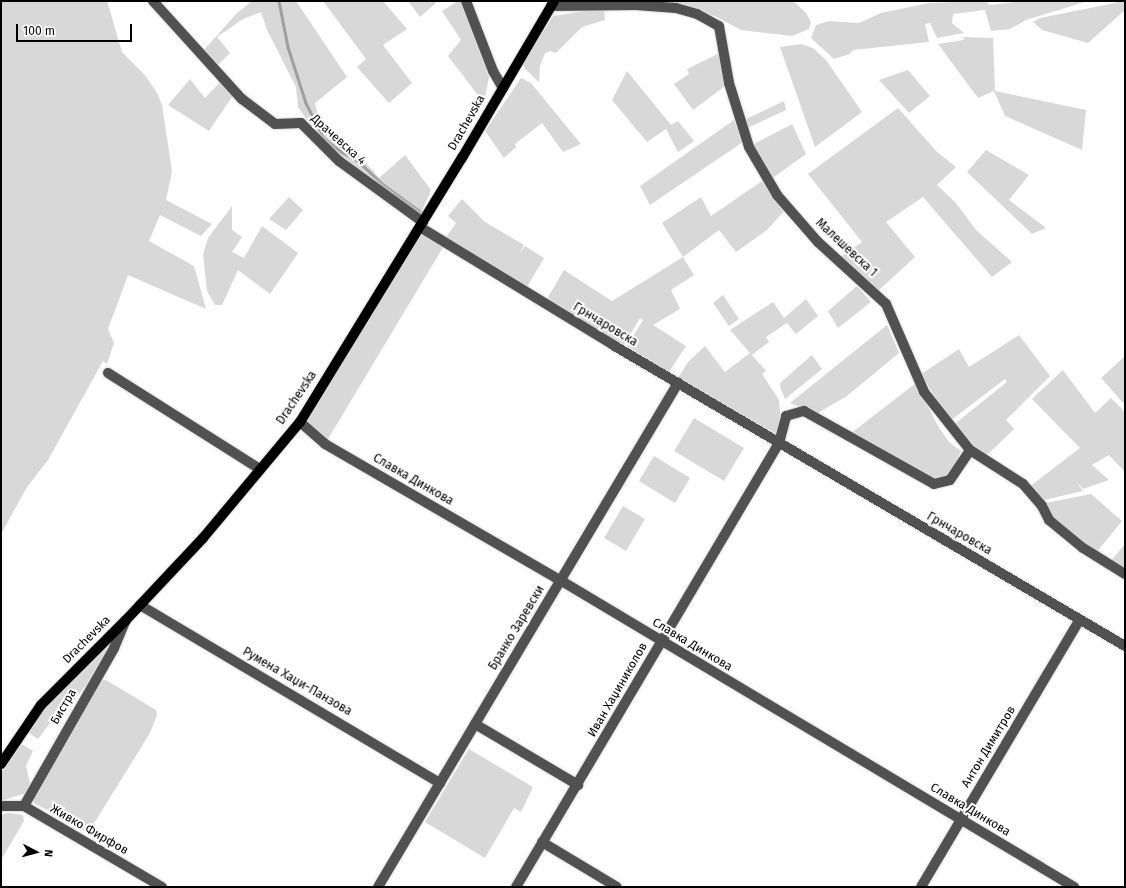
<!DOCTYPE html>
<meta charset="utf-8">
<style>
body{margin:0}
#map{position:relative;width:1126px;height:888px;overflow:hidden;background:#fff;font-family:"Fira Sans",sans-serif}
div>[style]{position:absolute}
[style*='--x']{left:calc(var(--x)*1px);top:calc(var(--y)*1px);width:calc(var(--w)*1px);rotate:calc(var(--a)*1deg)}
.green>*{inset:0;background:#d8d8d8}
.stream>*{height:2.5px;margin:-1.25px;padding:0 1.25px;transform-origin:1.25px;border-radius:1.25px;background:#9f9f9f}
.roads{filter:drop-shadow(0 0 1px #dbdbdb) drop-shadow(0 0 1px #dbdbdb)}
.minor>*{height:10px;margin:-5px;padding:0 5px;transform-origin:5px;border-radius:5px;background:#515151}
.major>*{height:10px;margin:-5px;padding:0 5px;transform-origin:5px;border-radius:5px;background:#000}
span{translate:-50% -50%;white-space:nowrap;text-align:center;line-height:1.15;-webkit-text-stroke:4px #fff;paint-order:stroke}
.street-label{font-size:12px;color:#000}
.frame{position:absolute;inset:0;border:2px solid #000;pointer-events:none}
.north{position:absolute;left:16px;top:832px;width:40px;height:40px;-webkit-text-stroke:3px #fff;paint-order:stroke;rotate:96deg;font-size:11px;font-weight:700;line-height:16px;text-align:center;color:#000}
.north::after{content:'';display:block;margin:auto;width:14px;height:18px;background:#000;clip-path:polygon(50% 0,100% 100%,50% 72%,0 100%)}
.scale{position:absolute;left:16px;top:24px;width:116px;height:18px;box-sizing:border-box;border:2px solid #000;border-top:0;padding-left:5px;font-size:12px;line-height:14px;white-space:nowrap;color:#000;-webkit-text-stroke:3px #fff;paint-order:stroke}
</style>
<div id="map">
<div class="green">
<i style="clip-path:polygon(1px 1px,107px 1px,122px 52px,145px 75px,157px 93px,162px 105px,172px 171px,166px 200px,212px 224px,201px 236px,160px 215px,149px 241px,194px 266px,206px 309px,128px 275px,108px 329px,114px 343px,107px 364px,103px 361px,48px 460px,27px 487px,1px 534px)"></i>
<i style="clip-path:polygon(252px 1px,296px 1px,347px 77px,315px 103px,319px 120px,359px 155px,379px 178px,405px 155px,431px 190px,421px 213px,416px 213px,321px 141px,298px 107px,296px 87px,267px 30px,261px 12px,243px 19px,217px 37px,230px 53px,216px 67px,203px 51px,236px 14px)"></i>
<i style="clip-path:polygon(323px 1px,383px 1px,407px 29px,383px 45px,412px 83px,389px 103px,357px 67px,366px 59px)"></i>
<i style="clip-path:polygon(408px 1px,434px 1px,436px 3px,420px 17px)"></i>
<i style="clip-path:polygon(458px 1px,461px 1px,489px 77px,484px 103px,448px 56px,461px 40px,442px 11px)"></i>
<i style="clip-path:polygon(793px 1px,806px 13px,811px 22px,809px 29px,792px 36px,741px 30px,715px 16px,664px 2px)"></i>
<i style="clip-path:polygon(985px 1px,990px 5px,1024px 1px,1088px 1px,1026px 20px,1010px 29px,991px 31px,985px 10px,953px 14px,952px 23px,964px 33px,937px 38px,930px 23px,925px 24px,929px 42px,853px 50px,850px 54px,834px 59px,811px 38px,816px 25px,829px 21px,859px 23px,881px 13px,929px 3px)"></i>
<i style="clip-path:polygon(1125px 1px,1125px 10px,1088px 43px,1042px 30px,1033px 22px,1040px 18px)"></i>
<i style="clip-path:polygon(604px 8px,605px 20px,582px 27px,556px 53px,550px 51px,545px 53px,540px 66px,539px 82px,525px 69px,523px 63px,553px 16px)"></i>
<i style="clip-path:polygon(963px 37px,993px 38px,995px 91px,1086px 110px,1082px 150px,1005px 116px,994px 91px,978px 98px,938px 44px,964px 40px)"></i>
<i style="clip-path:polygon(801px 44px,813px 48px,826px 60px,862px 112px,815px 147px,780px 47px)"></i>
<i style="clip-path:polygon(720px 53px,725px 86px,693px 110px,674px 84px,689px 74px,687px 69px)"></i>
<i style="clip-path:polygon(908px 70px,930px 96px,909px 113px,879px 80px)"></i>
<i style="clip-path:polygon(627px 71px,671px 125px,678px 121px,694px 141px,678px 152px,666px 129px,647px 142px,612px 100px)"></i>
<i style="clip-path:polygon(521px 78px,531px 83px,581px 144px,563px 152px,542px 123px,515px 144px,516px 147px,504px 158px,485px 131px)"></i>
<i style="clip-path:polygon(190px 79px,205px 98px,222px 80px,232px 93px,232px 97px,209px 131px,168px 105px)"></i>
<i style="clip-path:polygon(784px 101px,786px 110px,745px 129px,742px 121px)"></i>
<i style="clip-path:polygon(898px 108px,937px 152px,956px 167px,937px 185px,956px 203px,976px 230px,1012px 262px,992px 277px,923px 197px,886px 222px,915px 257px,878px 291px,839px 258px,862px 242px,808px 174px)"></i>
<i style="clip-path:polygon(734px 120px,743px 142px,650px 205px,640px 186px)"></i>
<i style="clip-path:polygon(792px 124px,806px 154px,770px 180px,750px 146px)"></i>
<i style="clip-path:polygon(986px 150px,1029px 175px,1009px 200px,1046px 228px,1032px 234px,967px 172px)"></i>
<i style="clip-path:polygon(762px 181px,785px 210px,767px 230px,736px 252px,719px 230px,683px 257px,694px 275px,671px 290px,680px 309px,653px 325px,686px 346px,669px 372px,627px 346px,643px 320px,640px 318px,624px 345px,547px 299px,564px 270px,612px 301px,683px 257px,662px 223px,701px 197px,711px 216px)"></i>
<i style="clip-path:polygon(289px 197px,303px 210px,286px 230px,269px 219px)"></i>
<i style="clip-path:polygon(462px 199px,485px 222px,524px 245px,519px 255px,525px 246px,544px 258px,527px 287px,445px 239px,456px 223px,448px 216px)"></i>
<i style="clip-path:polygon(232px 206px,232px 230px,242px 237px,232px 252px,244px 258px,262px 226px,298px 253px,270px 294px,238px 270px,222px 305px,215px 305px,207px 291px,203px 254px,208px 238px)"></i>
<i style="clip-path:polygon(420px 227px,445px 244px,325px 444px,300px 422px)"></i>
<i style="clip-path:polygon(857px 286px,871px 302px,838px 328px,828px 311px)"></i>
<i style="clip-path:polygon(723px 295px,739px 319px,729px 326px,713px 303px)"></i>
<i style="clip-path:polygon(806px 299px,818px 316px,796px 334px,787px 323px,766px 337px,769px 342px,752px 355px,766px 371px,762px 374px,779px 400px,781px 421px,778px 435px,678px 378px,688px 362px,705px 346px,725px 372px,750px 353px,730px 330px,773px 302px,784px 318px)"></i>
<i style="clip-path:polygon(887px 325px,899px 353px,847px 396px,816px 414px,790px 403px)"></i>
<i style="clip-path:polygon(1019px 335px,1050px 376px,1006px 420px,1014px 429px,986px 456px,960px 437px,952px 426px,1007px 382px,1005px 379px,950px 421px,921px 374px,959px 349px,969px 367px)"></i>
<i style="clip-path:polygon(812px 355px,822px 369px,785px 399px,780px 387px,781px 382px)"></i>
<i style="clip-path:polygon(1125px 356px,1125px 405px,1101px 378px)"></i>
<i style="clip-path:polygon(1063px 370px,1095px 413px,1111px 398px,1125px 412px,1125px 472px,1109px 455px,1092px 465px,1109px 480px,1083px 489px,1076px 481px,1083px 491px,1040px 501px,1029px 487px,1080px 448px,1032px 399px)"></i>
<i style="clip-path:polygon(916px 383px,938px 426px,949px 442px,961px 451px,949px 477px,941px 482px,850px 434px)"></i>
<i style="clip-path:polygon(694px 418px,744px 448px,724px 481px,674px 451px)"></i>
<i style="clip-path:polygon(654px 456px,690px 478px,675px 503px,639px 481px)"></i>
<i style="clip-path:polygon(1091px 494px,1122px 521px,1095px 554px,1072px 538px,1041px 504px)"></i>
<i style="clip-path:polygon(623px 506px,645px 519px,626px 551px,604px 538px)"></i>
<i style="clip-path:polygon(1125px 544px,1125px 572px,1109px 563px)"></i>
<i style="clip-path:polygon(115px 637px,86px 685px,64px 713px,50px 723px,38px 739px,29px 733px,44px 709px)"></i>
<i style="clip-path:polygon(106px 680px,156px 710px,157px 715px,150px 733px,88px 833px,34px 803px,34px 797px,100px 681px)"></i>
<i style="clip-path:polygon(22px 744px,33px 751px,26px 766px,30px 783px,26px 793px,1px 801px,1px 773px)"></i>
<i style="clip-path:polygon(469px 749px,533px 787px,521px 812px,514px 808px,485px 858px,425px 822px)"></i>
<i style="clip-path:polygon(8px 813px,23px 815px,24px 821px,1px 860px,1px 815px)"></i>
</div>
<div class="stream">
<i style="--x:279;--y:1;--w:47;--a:78.9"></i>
<i style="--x:288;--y:47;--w:59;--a:72.2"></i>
<i style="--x:306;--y:103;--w:39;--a:63"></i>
<i style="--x:324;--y:138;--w:21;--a:39"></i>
<i style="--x:340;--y:151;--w:19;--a:28"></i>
<i style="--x:357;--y:160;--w:37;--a:43"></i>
<i style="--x:384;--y:185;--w:46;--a:36.1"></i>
</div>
<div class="roads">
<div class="minor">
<i style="--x:153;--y:1;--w:132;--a:47.8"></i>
<i style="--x:242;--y:99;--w:41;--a:37.1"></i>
<i style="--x:275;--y:124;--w:26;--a:-2"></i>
<i style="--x:301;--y:123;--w:54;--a:45"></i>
<i style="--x:339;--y:161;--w:104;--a:36"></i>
<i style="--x:466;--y:1;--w:75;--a:68.9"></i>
<i style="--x:493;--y:71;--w:20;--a:60"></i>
<i style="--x:551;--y:6;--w:85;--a:-0.7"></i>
<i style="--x:636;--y:5;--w:40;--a:4.3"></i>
<i style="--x:676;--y:8;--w:22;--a:16"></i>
<i style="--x:697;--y:14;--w:25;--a:29"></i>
<i style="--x:719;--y:26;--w:58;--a:80"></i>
<i style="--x:729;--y:83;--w:67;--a:72.6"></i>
<i style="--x:749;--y:147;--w:56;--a:59.7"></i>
<i style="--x:777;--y:195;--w:62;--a:48.9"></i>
<i style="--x:818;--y:242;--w:92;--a:42.4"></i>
<i style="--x:886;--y:304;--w:96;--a:66.6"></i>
<i style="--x:924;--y:392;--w:74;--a:51.6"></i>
<i style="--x:970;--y:450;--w:63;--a:32.7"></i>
<i style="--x:1023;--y:484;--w:29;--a:49"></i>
<i style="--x:1042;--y:506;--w:16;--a:63"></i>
<i style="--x:1049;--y:520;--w:44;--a:39.5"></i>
<i style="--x:1083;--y:548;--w:49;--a:31.8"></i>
<i style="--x:420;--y:227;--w:226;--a:31.4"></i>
<i style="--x:613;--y:345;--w:594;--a:30.45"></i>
<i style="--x:108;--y:373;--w:180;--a:32.3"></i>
<i style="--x:300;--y:422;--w:33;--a:41"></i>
<i style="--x:325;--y:444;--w:272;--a:30.1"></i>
<i style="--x:560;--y:580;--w:599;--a:30.85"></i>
<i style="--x:140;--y:605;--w:349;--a:30.7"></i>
<i style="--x:475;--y:724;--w:120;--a:30.6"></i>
<i style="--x:1;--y:806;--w:23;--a:0"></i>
<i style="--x:24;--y:806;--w:160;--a:30.4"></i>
<i style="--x:24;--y:806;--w:182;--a:-60.3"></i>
<i style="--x:114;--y:648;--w:30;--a:-67"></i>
<i style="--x:542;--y:842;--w:87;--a:31"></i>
<i style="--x:378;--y:887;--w:587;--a:-59.24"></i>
<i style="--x:516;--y:887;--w:516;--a:-59.36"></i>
<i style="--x:779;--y:443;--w:28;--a:-75"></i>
<i style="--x:786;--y:416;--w:19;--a:-16"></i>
<i style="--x:804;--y:411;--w:149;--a:29.3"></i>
<i style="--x:934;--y:484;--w:16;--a:-14"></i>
<i style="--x:950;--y:480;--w:36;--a:-56"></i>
<i style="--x:921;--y:887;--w:309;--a:-59.3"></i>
</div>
<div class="major">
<i style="--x:1;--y:764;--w:71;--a:-55.9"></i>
<i style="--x:41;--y:705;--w:120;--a:-45"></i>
<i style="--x:126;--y:620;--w:112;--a:-46.8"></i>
<i style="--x:203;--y:538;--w:151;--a:-50.1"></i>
<i style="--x:300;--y:422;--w:310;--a:-58.5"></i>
<i style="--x:462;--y:158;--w:182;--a:-59.6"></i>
</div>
</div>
<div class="street-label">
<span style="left:467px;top:123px;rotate:-60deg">Drachevska</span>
<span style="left:338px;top:140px;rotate:42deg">Драчевска 4</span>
<span style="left:846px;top:248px;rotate:43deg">Малешевска 1</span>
<span style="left:605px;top:325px;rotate:31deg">Грнчаровска</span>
<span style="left:297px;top:398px;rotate:-56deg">Drachevska</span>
<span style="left:413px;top:480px;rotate:30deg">Славка Динкова</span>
<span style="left:959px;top:534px;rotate:30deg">Грнчаровска</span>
<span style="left:517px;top:628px;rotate:-59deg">Бранко Заревски</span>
<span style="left:87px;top:640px;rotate:-45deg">Drachevska</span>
<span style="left:692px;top:645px;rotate:31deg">Славка Динкова</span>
<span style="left:297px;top:682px;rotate:30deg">Румена Хаџи-Панзова</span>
<span style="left:618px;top:690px;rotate:-60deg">Иван Хаџиниколов</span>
<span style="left:64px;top:707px;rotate:-60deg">Бистра</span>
<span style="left:989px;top:747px;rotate:-59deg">Антон Димитров</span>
<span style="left:970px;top:810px;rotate:31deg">Славка Динкова</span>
<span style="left:89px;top:830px;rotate:30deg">Живко Фирфов</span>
</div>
<div class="frame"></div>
<div class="north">N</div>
<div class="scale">100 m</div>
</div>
